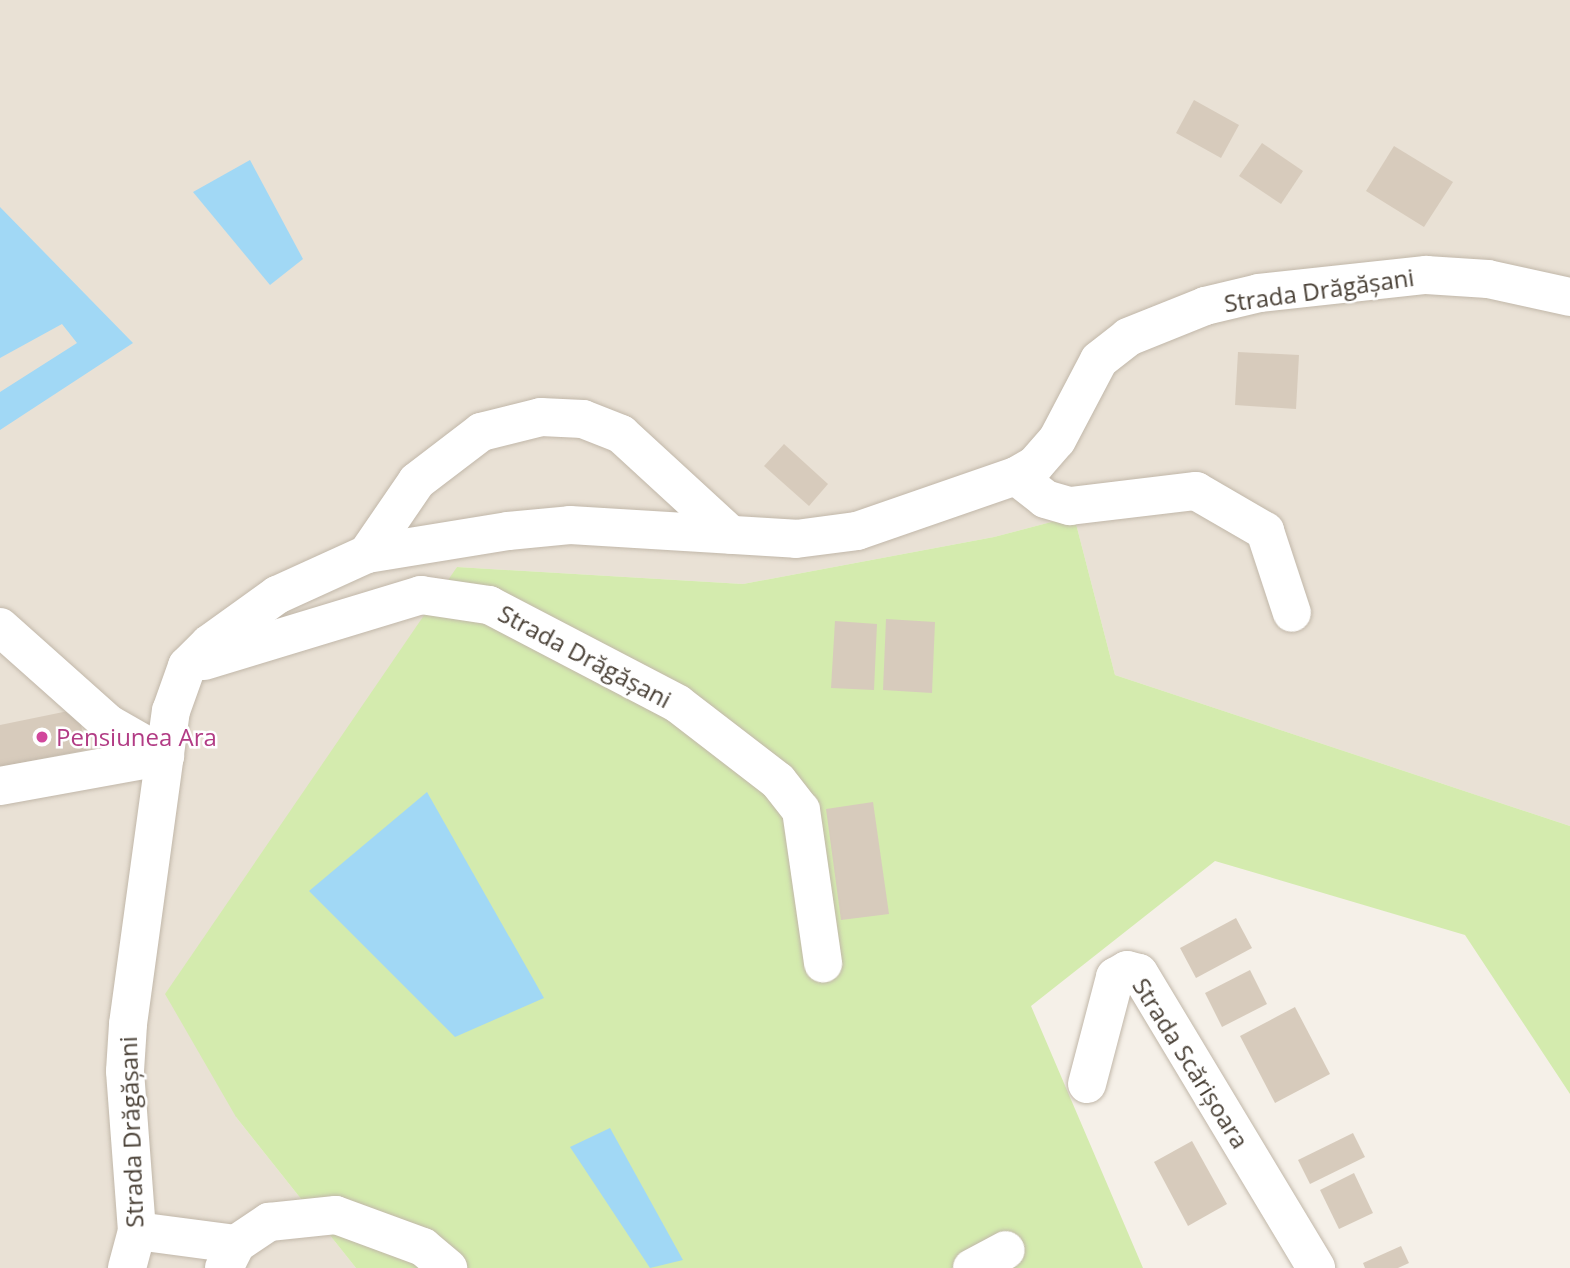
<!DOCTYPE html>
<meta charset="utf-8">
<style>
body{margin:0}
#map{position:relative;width:1570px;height:1268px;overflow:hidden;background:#f5f0e8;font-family:"Open Sans",sans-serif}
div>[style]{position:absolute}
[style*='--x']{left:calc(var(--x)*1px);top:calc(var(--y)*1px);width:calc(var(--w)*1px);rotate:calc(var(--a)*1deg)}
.residential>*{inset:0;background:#e9e1d5}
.green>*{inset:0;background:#d4ebae}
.water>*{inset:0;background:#a1d8f5}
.building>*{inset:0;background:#d7cbbc}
.roads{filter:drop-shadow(0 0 2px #c1b7a9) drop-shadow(0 0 2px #c1b7a9)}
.minor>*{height:38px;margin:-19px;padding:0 19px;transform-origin:19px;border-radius:19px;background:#fff}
.dots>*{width:19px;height:19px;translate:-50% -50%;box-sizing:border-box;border:4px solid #fff;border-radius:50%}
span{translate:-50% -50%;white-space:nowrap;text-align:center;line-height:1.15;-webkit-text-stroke:5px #fff;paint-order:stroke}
.street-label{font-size:24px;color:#494036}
.hotel-label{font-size:24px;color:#b23c85}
.left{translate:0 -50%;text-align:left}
</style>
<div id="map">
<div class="residential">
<i style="clip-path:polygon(0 0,1570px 0,1570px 826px,1115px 675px,1074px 516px,994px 537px,743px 584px,457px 567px,236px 1117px,356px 1268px,0 1268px)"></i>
</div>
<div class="green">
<i style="clip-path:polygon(1074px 516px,1115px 675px,1570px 826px,1570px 1094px,1465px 935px,1215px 861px,1031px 1006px,1143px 1268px,356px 1268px,236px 1117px,165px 994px,457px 567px,743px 584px,994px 537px)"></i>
</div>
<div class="water">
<i style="clip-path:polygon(250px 160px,303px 259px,270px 285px,193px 192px)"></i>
<i style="clip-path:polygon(0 207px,133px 343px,0 430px,0 392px,77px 343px,62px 324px,0 358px)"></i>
<i style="clip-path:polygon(427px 792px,544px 998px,455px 1037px,309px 891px)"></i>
<i style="clip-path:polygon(610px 1128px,683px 1260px,650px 1268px,570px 1147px)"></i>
</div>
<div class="building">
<i style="clip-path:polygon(1194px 100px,1239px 125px,1221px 158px,1176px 133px)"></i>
<i style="clip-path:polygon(1262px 143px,1303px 171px,1281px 204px,1239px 176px)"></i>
<i style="clip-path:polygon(1394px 146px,1453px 182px,1424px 227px,1366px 191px)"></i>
<i style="clip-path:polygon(1238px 352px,1299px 355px,1296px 409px,1235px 405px)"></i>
<i style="clip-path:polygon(784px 444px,828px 484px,809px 506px,764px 466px)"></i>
<i style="clip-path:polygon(886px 619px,935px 622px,932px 693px,883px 690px)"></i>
<i style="clip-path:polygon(835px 621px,877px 624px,874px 690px,831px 688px)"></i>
<i style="clip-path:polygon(78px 709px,86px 750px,0 767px,0 725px)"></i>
<i style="clip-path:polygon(873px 802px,889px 914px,841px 920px,826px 809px)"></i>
<i style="clip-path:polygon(1236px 918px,1252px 948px,1196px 978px,1180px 948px)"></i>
<i style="clip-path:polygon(1250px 970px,1267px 1004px,1222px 1027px,1205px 993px)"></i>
<i style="clip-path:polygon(1295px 1007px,1330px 1074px,1275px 1103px,1240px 1036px)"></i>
<i style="clip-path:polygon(1353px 1133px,1365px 1157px,1310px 1184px,1298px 1160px)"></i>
<i style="clip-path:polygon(1192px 1141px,1227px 1204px,1188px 1226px,1154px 1162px)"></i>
<i style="clip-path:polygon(1354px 1173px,1373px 1213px,1339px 1229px,1320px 1190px)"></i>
<i style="clip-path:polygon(1401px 1246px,1409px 1263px,1398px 1268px,1365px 1268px,1363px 1263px)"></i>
</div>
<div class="roads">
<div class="minor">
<i style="--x:1016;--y:476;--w:37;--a:38"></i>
<i style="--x:1045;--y:499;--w:26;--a:16"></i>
<i style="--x:1070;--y:506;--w:127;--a:-6.8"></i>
<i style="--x:1196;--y:491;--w:80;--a:30.1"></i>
<i style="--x:1265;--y:531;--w:86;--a:71.8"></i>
<i style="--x:367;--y:554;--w:88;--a:-55.6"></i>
<i style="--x:417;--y:481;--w:81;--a:-37.4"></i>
<i style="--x:481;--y:432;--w:62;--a:-14"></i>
<i style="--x:541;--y:417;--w:42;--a:2.7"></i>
<i style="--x:583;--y:419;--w:41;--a:21.5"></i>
<i style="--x:621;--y:434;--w:149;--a:42.6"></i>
<i style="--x:0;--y:627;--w:146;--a:41.7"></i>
<i style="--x:109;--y:724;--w:64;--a:29.7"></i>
<i style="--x:204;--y:661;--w:227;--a:-16.9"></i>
<i style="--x:421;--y:595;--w:69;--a:8.4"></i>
<i style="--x:489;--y:605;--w:213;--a:27.6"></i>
<i style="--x:678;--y:704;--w:126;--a:37.6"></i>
<i style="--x:778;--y:781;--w:37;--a:52"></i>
<i style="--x:801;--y:810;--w:155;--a:81.8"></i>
<i style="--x:0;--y:786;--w:168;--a:-10.3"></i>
<i style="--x:1087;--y:1084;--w:111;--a:-75.3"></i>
<i style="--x:1115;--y:977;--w:14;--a:-30"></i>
<i style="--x:1127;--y:970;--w:12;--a:14"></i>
<i style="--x:1139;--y:973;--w:344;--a:59"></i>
<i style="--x:137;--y:1231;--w:100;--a:7.5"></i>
<i style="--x:127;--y:1268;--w:38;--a:-75"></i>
<i style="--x:137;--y:1231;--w:160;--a:-94.3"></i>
<i style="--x:125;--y:1071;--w:47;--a:-86.3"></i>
<i style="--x:128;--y:1024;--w:316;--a:-82.2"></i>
<i style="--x:171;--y:711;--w:48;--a:-70.4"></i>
<i style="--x:187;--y:666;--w:31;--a:-45"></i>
<i style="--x:209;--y:644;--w:84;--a:-35.8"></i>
<i style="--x:277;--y:595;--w:99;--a:-24.5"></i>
<i style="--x:367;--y:554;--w:143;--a:-9.3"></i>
<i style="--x:508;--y:531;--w:62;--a:-5.5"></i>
<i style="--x:570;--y:525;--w:226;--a:3.5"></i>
<i style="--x:796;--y:539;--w:62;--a:-7.5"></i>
<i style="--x:857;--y:531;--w:168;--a:-19.1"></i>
<i style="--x:1016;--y:476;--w:22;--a:-30"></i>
<i style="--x:1035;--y:465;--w:33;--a:-49"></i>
<i style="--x:1057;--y:440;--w:90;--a:-62.3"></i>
<i style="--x:1099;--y:360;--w:37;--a:-38"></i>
<i style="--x:1128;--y:337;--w:83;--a:-21.9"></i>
<i style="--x:1205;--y:306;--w:56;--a:-13.5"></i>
<i style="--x:1259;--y:293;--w:168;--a:-6.2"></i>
<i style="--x:1426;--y:275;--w:62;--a:3.7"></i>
<i style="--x:1488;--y:279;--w:84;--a:12.4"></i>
<i style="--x:224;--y:1268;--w:27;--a:-63"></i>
<i style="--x:236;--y:1244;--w:40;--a:-34"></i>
<i style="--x:269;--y:1222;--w:67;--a:-6"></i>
<i style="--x:336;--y:1215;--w:93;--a:20.2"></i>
<i style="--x:423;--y:1247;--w:33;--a:40"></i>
<i style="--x:972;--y:1268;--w:38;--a:-28"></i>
</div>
</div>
<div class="dots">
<i style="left:42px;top:737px;background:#d1479c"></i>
</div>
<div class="street-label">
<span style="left:1319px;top:290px;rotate:-8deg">Strada Drăgășani</span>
<span style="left:585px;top:656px;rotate:28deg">Strada Drăgășani</span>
<span style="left:1191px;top:1063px;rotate:58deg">Strada Scărișoara</span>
<span style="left:131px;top:1132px;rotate:-92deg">Strada Drăgășani</span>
</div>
<div class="hotel-label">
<span class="left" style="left:56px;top:737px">Pensiunea Ara</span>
</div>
</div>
